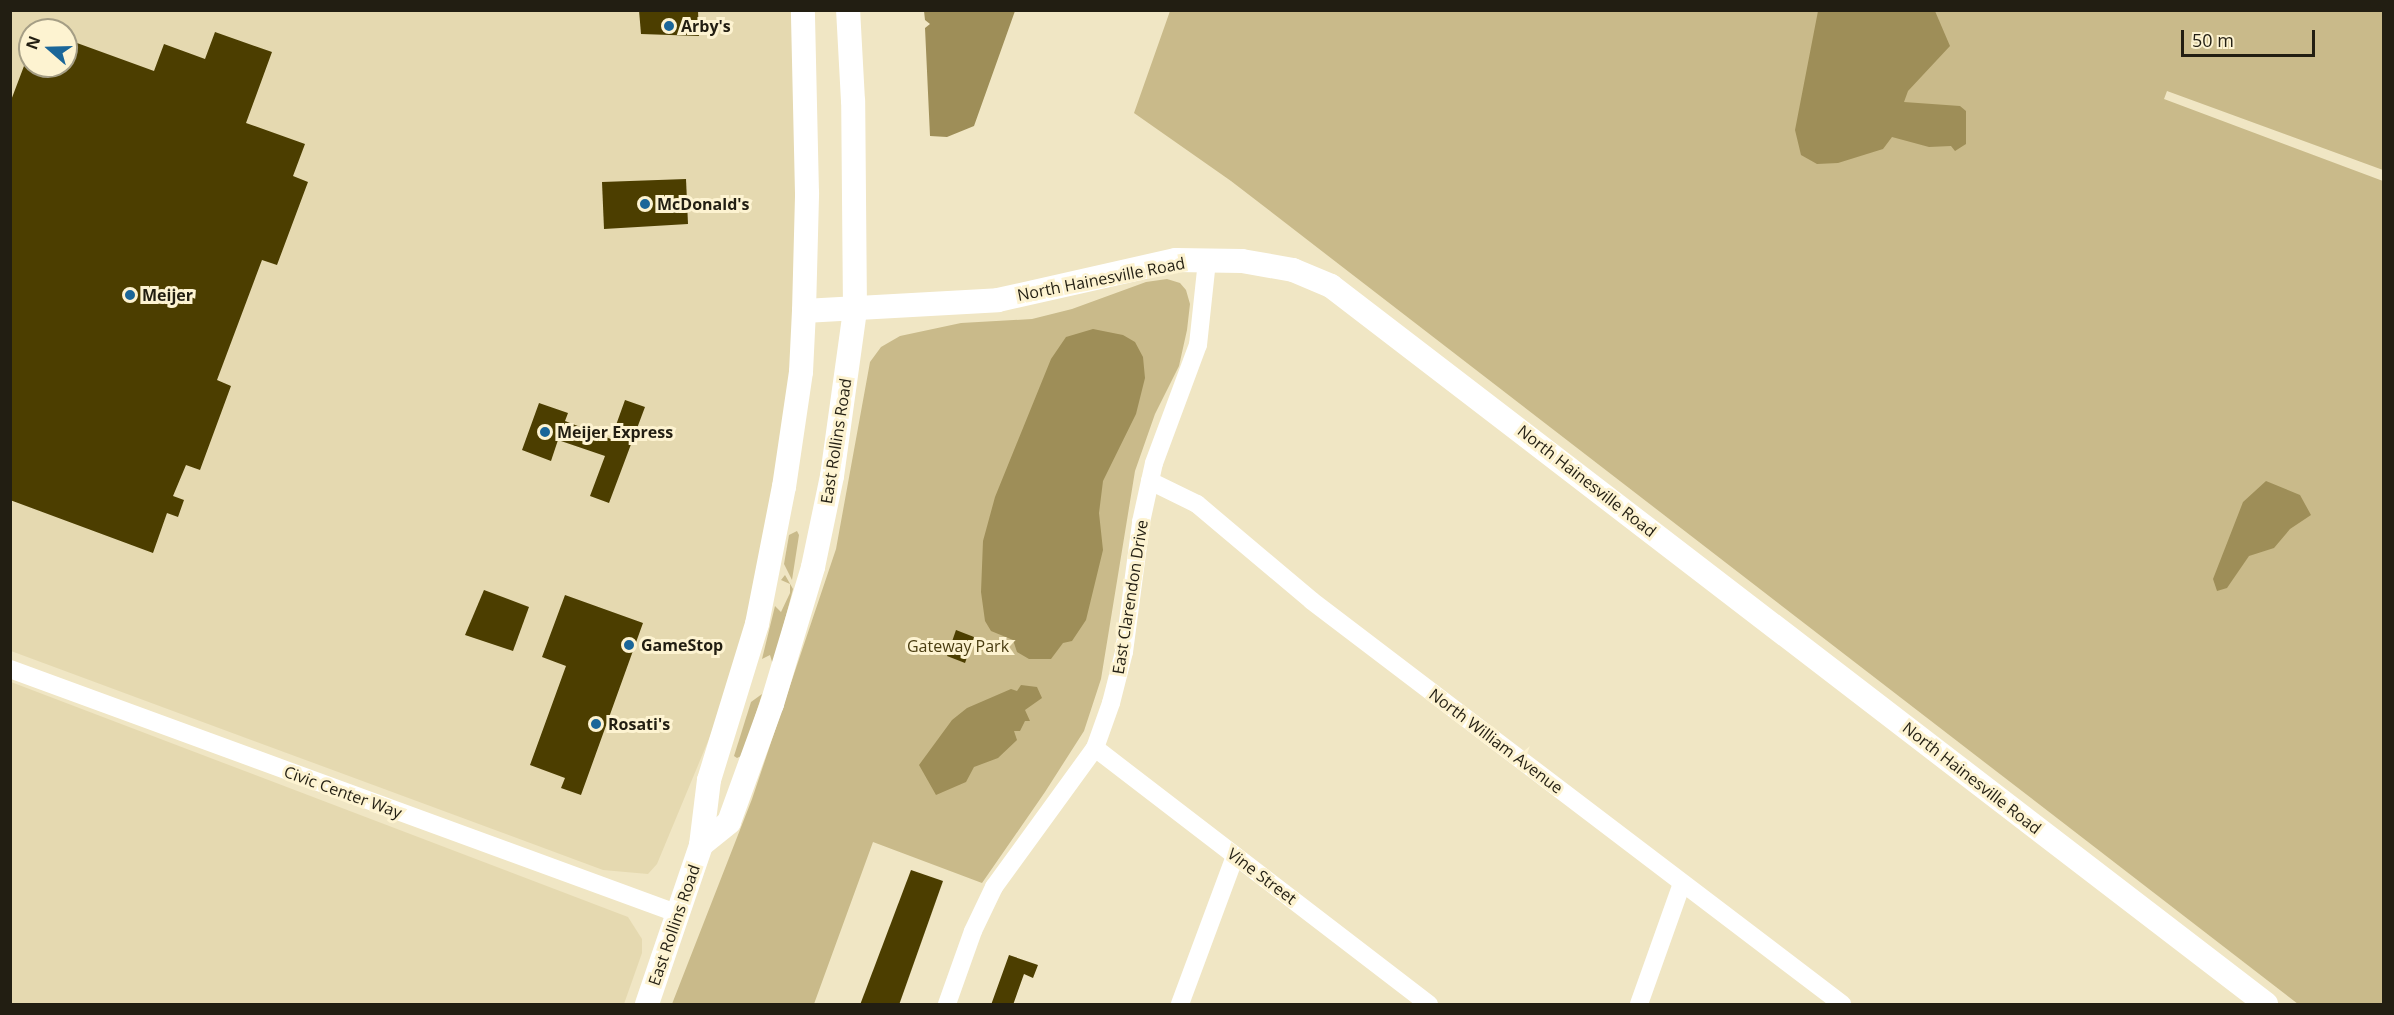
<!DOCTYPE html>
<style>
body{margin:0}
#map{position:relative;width:2394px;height:1015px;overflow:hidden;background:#f0e6c4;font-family:"Open Sans",sans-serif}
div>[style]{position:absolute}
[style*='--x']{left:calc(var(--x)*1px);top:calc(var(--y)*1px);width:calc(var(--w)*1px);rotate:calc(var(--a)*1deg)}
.built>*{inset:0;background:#e5d9b0}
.green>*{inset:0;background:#c9ba8a}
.water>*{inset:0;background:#9e8e58}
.building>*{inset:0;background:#4c3e00}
.street>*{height:18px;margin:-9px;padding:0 9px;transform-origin:9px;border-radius:9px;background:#fff}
.secondary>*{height:24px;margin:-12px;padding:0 12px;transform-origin:12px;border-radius:12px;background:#fff}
.dots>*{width:16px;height:16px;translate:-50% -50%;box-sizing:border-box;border:3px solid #fdf3d1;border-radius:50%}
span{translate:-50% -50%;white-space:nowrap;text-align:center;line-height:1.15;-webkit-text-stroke:6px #fdf3d1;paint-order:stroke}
.poi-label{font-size:16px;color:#221e12;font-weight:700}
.left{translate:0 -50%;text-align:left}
.street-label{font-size:16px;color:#221e12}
.park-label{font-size:16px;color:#493c10}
.frame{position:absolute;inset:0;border:12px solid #221e12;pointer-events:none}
.north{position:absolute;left:18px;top:18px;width:60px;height:60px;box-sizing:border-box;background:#fdf3d1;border:2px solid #a59e85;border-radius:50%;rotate:290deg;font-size:16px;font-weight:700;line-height:24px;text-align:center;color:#221e12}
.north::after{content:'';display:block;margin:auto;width:21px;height:27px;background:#1a6699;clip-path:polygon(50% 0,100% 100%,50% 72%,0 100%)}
.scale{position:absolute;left:2181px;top:30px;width:134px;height:27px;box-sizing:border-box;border:3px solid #221e12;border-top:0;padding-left:8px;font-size:18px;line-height:21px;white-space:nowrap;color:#221e12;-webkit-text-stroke:4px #fdf3d1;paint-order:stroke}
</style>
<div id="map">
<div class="built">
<i style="clip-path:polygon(evenodd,10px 11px,798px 11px,799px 336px,755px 585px,733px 681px,657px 864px,648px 874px,603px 870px,11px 651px,10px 11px,30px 30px,66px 30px,66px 66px,30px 66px,30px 30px)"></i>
<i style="clip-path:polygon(11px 682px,628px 917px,642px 939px,642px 953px,624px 1004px,11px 1004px)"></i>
</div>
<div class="green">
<i style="clip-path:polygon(1170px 11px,2383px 11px,2383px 170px,2167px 91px,2164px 99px,2383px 181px,2383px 1004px,2298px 1004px,1231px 181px,1134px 113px)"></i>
<i style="clip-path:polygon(1167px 279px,1180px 283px,1186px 290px,1190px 304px,1187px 330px,1179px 366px,1155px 414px,1135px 471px,1101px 679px,1084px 731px,1045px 792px,982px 883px,873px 842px,814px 1004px,672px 1004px,752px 799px,836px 549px,870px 362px,881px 347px,900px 336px,961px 323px,1032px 319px,1072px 309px,1146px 282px)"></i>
<i style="clip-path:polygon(797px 531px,799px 535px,792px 580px,784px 564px,789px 535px)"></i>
<i style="clip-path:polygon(785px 575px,793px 589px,773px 665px,770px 655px,762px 659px,775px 606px,781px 612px,790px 593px,790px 584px,781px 580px)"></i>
<i style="clip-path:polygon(762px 694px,743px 755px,737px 758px,734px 756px,751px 702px)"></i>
</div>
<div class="water">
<i style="clip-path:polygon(924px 11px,1015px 11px,974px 126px,947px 137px,930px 136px,925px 28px,930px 24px,925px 20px)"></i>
<i style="clip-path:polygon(1818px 11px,1935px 11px,1950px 46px,1908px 91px,1904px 102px,1960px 106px,1966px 111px,1966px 144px,1955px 151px,1951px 146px,1929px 147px,1892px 137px,1883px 149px,1838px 163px,1817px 164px,1801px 155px,1795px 130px)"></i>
<i style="clip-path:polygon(1093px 329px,1123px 335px,1135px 342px,1143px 357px,1145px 378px,1136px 414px,1103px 481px,1099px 513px,1103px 550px,1086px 620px,1072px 641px,1063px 643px,1051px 659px,1029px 659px,1017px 652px,1013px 640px,991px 631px,985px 621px,981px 592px,983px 541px,995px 497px,1051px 359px,1066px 337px)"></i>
<i style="clip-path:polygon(2266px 481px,2300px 495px,2311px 515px,2290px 529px,2274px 548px,2249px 556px,2227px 588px,2217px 591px,2213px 579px,2243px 502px)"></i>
<i style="clip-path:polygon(1021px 685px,1037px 687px,1042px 698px,1025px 710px,1030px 721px,1025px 721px,1020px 731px,1014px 731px,1017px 740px,998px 758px,974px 767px,966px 782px,936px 795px,919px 765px,952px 720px,967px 708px,1011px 689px,1017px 691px)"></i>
</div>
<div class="building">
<i style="clip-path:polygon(639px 10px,698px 10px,699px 36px,641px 34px)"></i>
<i style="clip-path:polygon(215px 32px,272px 52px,246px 123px,305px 144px,293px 176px,308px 182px,277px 265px,262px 260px,217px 380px,231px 386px,200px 470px,186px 465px,173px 496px,184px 500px,178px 517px,167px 513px,153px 553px,10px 500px,10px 103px,24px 66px,66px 66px,66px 56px,71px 58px,77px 43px,154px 71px,164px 44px,205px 59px)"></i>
<i style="clip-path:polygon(686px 179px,688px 224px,604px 229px,602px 182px)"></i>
<i style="clip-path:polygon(625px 400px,645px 407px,609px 503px,590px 496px,605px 456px,558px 440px,551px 461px,522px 450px,539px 403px,568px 413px,565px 421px,611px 439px)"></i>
<i style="clip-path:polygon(484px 590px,529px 607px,513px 651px,465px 635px)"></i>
<i style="clip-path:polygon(565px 595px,643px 623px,581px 795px,561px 788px,565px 778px,530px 765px,566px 666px,542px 657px)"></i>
<i style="clip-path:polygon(956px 630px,974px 637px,965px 663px,947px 656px)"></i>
<i style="clip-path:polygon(911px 870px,943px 881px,899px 1005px,860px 1005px)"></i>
<i style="clip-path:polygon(1009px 955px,1038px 965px,1033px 978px,1024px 974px,1013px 1005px,991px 1005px)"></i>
</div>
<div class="street">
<i style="--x:1150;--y:481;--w:52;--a:26.1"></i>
<i style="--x:1197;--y:504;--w:150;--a:40.1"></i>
<i style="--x:1312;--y:601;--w:666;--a:37.25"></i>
<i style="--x:10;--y:669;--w:709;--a:20.12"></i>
<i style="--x:1095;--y:748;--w:421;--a:37.5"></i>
<i style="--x:947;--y:1004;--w:77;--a:-70.4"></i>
<i style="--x:973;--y:931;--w:49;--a:-64.5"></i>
<i style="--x:994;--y:887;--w:172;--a:-54"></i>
<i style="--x:1095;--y:748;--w:48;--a:-70.4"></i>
<i style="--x:1111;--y:703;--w:53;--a:-75.7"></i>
<i style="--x:1124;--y:652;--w:131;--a:-82.5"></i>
<i style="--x:1141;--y:522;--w:60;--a:-77.6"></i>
<i style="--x:1154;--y:463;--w:126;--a:-69.6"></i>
<i style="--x:1198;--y:345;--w:84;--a:-83.9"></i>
<i style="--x:1180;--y:1004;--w:158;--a:-69.6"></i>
<i style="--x:1639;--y:1004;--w:128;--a:-70.4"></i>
</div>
<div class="secondary">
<i style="--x:804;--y:311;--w:194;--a:-3.2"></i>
<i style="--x:998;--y:300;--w:182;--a:-12.7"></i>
<i style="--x:1176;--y:260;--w:66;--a:0.9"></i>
<i style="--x:1242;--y:261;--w:52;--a:10"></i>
<i style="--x:1293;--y:270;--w:41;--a:22.8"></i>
<i style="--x:1331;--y:286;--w:1179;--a:37.52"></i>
<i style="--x:701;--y:845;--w:36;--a:-39"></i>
<i style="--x:729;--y:822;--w:126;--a:-70"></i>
<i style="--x:772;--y:704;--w:143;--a:-73.3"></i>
<i style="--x:813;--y:567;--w:93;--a:-78.2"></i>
<i style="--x:832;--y:476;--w:167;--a:-82.1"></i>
<i style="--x:855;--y:311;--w:210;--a:-90.5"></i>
<i style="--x:853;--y:101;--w:91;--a:-93.1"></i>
<i style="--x:647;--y:1004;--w:168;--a:-71.2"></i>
<i style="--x:701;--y:845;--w:65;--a:-83"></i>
<i style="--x:709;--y:780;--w:163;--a:-72.9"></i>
<i style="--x:757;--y:624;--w:140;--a:-78.9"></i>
<i style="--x:784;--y:487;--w:116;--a:-81.6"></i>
<i style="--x:801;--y:372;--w:61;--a:-87.2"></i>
<i style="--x:804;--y:311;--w:118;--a:-88.5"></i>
<i style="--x:807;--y:193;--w:183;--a:-91.3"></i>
</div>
<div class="dots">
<i style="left:669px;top:26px;background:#1a6699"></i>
<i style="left:645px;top:204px;background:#1a6699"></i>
<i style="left:130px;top:295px;background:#1a6699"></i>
<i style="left:545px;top:432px;background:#1a6699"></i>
<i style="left:629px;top:645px;background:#1a6699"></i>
<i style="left:596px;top:724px;background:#1a6699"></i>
</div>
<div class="poi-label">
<span class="left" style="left:681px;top:26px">Arby's</span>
<span class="left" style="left:657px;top:204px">McDonald's</span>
<span class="left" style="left:142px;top:295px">Meijer</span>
<span class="left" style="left:557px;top:432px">Meijer Express</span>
<span class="left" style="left:641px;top:645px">GameStop</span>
<span class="left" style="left:608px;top:724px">Rosati's</span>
</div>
<div class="street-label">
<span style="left:1101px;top:279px;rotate:-11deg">North Hainesville Road</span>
<span style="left:836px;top:441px;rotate:-81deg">East Rollins Road</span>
<span style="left:1587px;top:481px;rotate:38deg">North Hainesville Road</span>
<span style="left:1130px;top:597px;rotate:-81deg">East Clarendon Drive</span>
<span style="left:1496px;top:741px;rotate:37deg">North William Avenue</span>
<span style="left:1972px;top:778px;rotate:38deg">North Hainesville Road</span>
<span style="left:343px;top:792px;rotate:20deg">Civic Center Way</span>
<span style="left:1262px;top:876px;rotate:37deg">Vine Street</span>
<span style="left:674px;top:925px;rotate:-71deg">East Rollins Road</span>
</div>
<div class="park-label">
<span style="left:958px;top:646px">Gateway Park</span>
</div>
<div class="frame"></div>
<div class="north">N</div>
<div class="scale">50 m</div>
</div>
